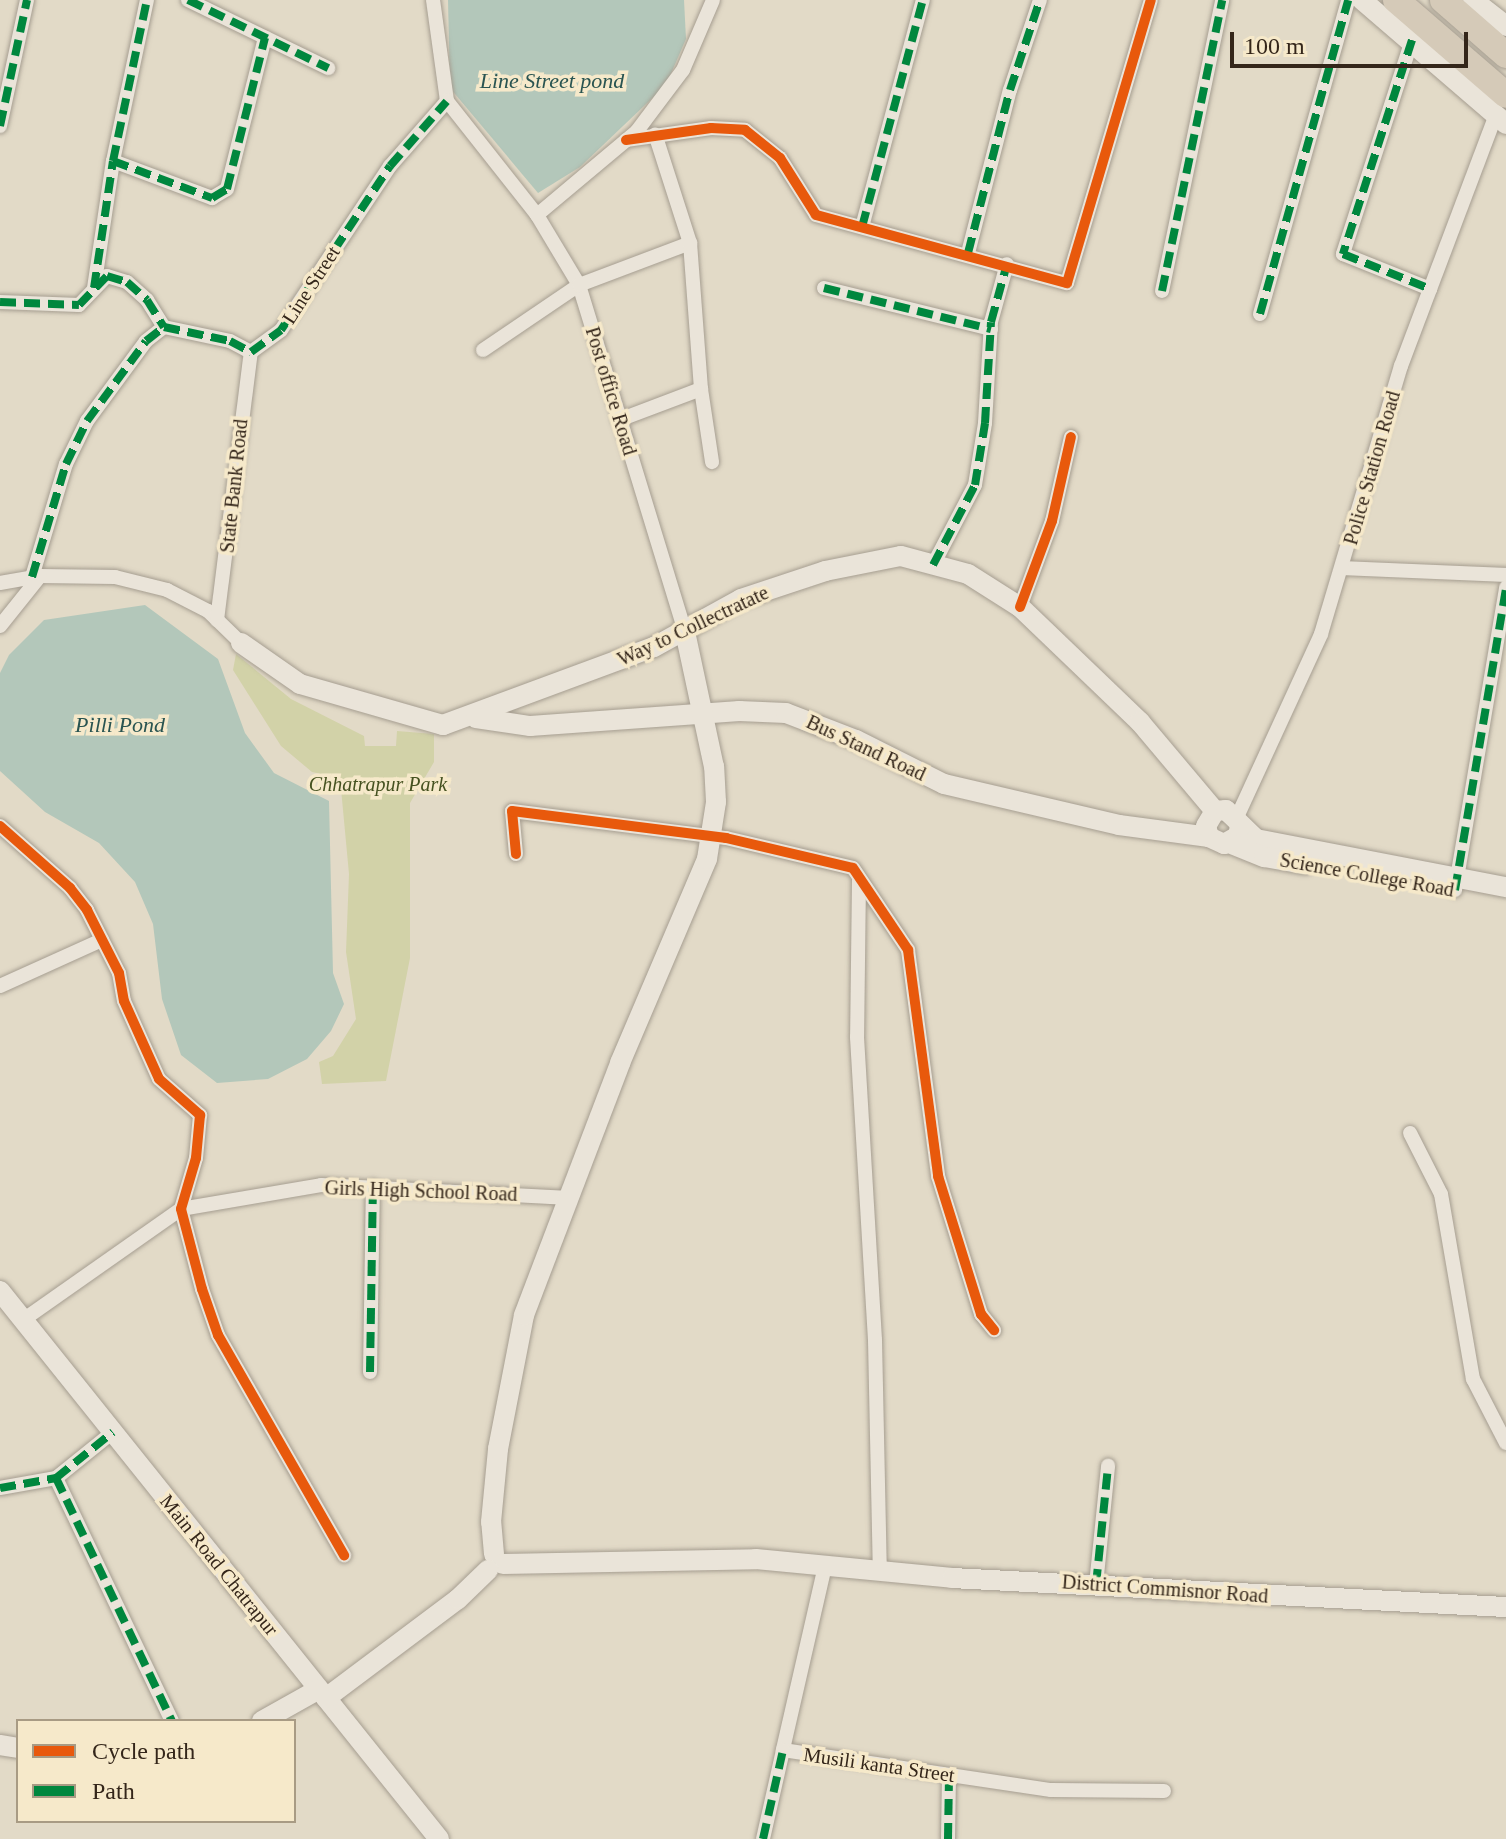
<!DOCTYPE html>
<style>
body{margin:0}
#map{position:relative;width:1506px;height:1839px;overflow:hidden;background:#e2dac7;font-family:Georgia,serif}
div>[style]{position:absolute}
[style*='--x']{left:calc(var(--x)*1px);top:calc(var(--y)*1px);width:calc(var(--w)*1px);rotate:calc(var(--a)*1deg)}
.green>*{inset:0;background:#d2d2a8}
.water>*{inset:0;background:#b3c7ba}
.roads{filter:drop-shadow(0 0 2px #a69e91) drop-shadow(0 0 2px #a69e91)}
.street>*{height:14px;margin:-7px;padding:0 7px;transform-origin:7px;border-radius:7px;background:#eae4d9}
.secondary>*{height:20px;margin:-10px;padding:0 10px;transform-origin:10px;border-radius:10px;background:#eae4d9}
.highway>*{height:26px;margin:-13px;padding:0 13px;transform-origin:13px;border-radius:13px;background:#d5cab8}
.quiet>*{height:8px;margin-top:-4px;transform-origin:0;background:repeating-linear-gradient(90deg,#00873e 0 16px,transparent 0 24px)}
.cycleway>*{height:10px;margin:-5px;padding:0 5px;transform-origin:5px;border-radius:5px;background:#e8590c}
span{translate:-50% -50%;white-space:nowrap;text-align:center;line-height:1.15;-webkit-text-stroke:7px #f6e9ca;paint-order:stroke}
.street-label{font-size:20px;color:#34261a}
.park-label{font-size:20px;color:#455120;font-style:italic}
.water-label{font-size:22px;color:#295451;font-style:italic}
.legend{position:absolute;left:16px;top:1719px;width:280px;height:104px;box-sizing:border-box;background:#f6e9ca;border:2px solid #a89b84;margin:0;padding:10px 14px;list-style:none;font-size:24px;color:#34261a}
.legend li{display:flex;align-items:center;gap:16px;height:40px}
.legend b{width:40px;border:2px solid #a89b84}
.scale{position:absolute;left:1230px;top:32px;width:238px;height:36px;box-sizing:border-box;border:4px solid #34261a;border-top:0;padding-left:10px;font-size:24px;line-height:28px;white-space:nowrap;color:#34261a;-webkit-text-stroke:6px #f6e9ca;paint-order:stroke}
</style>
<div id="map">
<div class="green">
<i style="clip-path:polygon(236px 654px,291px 699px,364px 736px,365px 746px,396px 746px,397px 731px,434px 734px,434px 762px,410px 803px,410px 958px,386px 1081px,322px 1084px,319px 1062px,333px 1056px,356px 1019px,346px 952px,349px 874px,340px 778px,312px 772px,281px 746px,233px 670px)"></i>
</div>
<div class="water">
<i style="clip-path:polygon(448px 0,684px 0,686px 39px,666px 85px,580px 167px,538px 193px,450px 88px)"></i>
<i style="clip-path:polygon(145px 605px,218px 659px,245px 733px,274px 773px,329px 801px,333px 973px,344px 1004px,331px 1031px,307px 1059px,268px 1079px,217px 1083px,181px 1055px,162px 999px,153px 924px,135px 882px,99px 843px,45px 812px,0 771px,0 673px,9px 655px,44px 620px)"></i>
</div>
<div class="roads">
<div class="street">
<i style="--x:188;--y:0;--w:156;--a:25.9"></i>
<i style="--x:433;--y:0;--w:102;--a:82.1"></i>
<i style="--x:447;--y:101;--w:145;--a:51.7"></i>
<i style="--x:537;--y:215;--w:82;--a:59"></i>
<i style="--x:579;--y:285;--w:363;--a:73"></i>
<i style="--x:1412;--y:40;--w:225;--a:107.9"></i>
<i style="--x:1343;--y:254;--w:94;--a:21.9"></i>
<i style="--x:0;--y:126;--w:129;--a:-77.9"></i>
<i style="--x:626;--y:140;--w:86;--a:-8"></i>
<i style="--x:711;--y:128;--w:34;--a:3"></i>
<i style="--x:745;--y:130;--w:45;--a:38.7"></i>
<i style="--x:780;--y:158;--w:67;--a:57.7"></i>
<i style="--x:816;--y:215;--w:260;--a:15.2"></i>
<i style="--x:1067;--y:283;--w:295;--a:-73.5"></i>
<i style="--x:113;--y:161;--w:106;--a:20.5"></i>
<i style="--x:212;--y:198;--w:17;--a:-31"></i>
<i style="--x:227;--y:189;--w:156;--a:-75.9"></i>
<i style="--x:537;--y:215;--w:131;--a:-40"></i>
<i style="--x:637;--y:131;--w:76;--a:-53"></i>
<i style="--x:683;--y:70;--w:76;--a:-66.8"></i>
<i style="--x:862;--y:227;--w:235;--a:-75"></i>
<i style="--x:968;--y:253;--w:168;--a:-75.6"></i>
<i style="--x:1010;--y:90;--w:95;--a:-71.6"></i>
<i style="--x:94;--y:288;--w:128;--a:-81.5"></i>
<i style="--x:113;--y:161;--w:165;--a:-78.1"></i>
<i style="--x:824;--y:288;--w:172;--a:13.8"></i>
<i style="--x:1162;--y:291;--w:297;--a:-78.3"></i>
<i style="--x:0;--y:302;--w:79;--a:2.2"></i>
<i style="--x:79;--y:305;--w:40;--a:-46"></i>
<i style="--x:107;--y:276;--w:21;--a:17"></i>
<i style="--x:127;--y:282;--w:27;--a:42"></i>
<i style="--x:147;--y:300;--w:32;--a:58"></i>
<i style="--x:1260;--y:314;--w:326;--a:-74.3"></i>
<i style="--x:483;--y:350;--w:116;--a:-34.1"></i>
<i style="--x:579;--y:285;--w:119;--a:-20.7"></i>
<i style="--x:701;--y:389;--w:74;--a:81.4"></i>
<i style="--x:619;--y:420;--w:88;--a:-20.7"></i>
<i style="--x:701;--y:389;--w:146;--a:-94.3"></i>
<i style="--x:690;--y:243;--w:114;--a:-107.8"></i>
<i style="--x:933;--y:565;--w:90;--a:-62.3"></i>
<i style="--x:975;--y:485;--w:63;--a:-80.8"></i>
<i style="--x:985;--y:423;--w:101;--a:-86.6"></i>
<i style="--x:991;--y:322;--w:60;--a:-74.6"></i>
<i style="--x:1342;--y:568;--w:164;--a:2.4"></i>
<i style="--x:32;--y:577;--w:118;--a:-73.3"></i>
<i style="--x:66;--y:464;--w:48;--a:-64"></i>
<i style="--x:87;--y:421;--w:99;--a:-53.6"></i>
<i style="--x:146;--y:341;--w:23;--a:-38"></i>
<i style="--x:164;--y:327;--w:67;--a:12"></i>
<i style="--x:230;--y:341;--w:24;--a:28"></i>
<i style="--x:251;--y:352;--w:37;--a:-36"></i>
<i style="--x:281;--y:330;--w:197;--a:-56.4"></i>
<i style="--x:390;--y:166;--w:86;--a:-48.8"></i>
<i style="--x:0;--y:583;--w:41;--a:-9.9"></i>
<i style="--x:40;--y:576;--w:75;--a:0.8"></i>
<i style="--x:115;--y:577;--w:54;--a:14"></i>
<i style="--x:167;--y:590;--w:46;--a:27.1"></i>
<i style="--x:208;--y:611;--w:46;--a:44.1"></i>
<i style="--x:1020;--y:607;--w:92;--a:-69.6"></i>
<i style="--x:1052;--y:521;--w:86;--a:-77.3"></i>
<i style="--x:217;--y:620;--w:270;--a:-82.8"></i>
<i style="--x:0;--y:626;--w:64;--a:-51.3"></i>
<i style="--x:1237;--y:817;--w:201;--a:-65.3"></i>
<i style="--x:1321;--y:634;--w:280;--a:-73.4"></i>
<i style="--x:1401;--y:366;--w:269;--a:-69.3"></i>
<i style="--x:0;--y:826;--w:94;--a:41.5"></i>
<i style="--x:70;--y:888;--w:28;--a:52"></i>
<i style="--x:87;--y:910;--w:71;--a:63.1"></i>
<i style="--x:119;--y:973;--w:28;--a:80"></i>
<i style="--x:124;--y:1001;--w:85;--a:65.8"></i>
<i style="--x:159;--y:1079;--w:55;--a:41.3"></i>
<i style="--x:200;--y:1115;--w:43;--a:95.3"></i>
<i style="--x:196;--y:1158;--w:53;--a:106.4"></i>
<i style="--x:181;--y:1209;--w:83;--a:75.3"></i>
<i style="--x:202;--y:1289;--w:49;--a:70.8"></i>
<i style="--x:218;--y:1335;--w:254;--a:60.2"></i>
<i style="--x:516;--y:854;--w:43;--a:-95.3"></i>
<i style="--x:512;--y:811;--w:216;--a:7.2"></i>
<i style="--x:726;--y:838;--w:130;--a:13.3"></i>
<i style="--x:853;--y:868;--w:99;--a:56.1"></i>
<i style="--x:908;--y:950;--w:228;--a:82.4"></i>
<i style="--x:938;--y:1176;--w:145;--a:72.7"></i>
<i style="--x:981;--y:1314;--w:21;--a:51"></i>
<i style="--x:859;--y:880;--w:157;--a:90.7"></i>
<i style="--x:857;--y:1037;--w:304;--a:86.6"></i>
<i style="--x:875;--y:1340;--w:230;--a:88.8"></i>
<i style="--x:1455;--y:890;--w:307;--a:-80.4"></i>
<i style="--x:0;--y:986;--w:112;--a:-24.3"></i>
<i style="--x:1410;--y:1133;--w:68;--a:63.1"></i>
<i style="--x:1441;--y:1194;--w:188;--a:80.2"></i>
<i style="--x:1473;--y:1379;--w:72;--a:62.7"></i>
<i style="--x:23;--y:1320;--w:193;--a:-35.1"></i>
<i style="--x:181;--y:1209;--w:142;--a:-9.7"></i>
<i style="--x:321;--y:1185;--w:249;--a:3"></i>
<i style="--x:370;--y:1372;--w:186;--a:-89.1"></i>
<i style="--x:56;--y:1478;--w:269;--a:64.5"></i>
<i style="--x:0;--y:1488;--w:57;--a:-10.1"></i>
<i style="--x:56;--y:1478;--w:73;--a:-38.9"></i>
<i style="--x:825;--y:1566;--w:189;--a:102.9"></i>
<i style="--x:783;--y:1750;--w:271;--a:8.5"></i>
<i style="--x:1051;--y:1790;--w:113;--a:0.5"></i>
<i style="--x:1096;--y:1585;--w:120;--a:-84.2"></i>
<i style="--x:763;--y:1839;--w:91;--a:-77.3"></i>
<i style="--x:948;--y:1839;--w:64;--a:-89.1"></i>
</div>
<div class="secondary">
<i style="--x:1362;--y:0;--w:190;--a:40.7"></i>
<i style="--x:1473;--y:0;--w:42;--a:38.2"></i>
<i style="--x:241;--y:643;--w:72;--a:34.8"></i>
<i style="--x:300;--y:684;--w:149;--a:16"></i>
<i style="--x:443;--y:725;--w:225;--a:-20.3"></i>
<i style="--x:654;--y:647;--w:99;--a:-28.9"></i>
<i style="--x:741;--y:599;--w:89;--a:-18.4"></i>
<i style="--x:825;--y:571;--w:77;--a:-11.2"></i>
<i style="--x:901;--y:556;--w:69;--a:15"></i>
<i style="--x:968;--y:574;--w:62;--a:32.4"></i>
<i style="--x:1020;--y:607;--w:166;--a:43.8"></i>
<i style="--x:1140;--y:722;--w:116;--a:49.9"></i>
<i style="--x:476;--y:718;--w:55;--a:8.4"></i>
<i style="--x:530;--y:726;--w:210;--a:-4.1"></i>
<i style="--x:739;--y:711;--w:47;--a:2.4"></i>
<i style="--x:786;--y:713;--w:75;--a:21.1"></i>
<i style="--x:856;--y:740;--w:98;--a:26.6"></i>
<i style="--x:944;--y:784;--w:180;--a:13.2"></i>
<i style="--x:1119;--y:825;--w:91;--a:7.6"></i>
<i style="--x:1240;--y:826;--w:10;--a:101"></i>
<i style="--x:1238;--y:836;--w:16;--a:150"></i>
<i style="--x:1224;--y:844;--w:17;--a:-155"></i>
<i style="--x:1209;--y:837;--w:11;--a:-105"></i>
<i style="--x:1206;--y:826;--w:17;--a:-59"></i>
<i style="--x:1215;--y:811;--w:11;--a:-5"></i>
<i style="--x:1226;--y:810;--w:42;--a:44"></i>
<i style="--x:1256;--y:839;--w:255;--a:10.9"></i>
<i style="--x:1229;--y:843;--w:38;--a:22"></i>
<i style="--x:1264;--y:857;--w:42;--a:9.7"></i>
<i style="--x:0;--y:1291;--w:702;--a:51.3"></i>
<i style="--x:494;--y:1554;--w:32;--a:-95"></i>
<i style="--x:491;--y:1522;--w:73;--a:-84.5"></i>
<i style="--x:498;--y:1449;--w:136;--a:-79"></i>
<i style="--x:524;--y:1315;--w:270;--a:-69.1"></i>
<i style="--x:620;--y:1063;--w:222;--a:-66.9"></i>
<i style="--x:707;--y:859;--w:58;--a:-81"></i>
<i style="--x:716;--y:802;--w:35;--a:-93"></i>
<i style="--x:714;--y:767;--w:138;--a:-102.1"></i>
<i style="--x:503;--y:1564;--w:253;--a:-1.1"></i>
<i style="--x:756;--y:1559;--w:197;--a:5.5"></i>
<i style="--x:952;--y:1578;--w:555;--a:3"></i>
<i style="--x:326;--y:1698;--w:165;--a:-36.9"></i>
<i style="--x:458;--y:1599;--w:42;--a:-44"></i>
<i style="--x:262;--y:1721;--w:65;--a:-29.3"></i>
<i style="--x:0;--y:1745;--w:18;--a:9"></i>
</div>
<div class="highway">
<i style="--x:1396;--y:0;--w:145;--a:40.8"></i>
<i style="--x:1443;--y:0;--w:84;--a:41.1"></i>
</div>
</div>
<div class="quiet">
<i style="--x:188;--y:0;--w:156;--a:25.9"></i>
<i style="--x:1412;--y:40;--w:225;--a:107.9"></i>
<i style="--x:1343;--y:254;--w:94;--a:21.9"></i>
<i style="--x:0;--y:126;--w:129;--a:-77.9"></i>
<i style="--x:113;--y:161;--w:106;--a:20.5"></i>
<i style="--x:212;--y:198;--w:17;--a:-31"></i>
<i style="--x:227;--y:189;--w:156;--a:-75.9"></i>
<i style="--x:862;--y:227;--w:235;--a:-75"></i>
<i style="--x:968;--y:253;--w:168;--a:-75.6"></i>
<i style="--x:1010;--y:90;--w:95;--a:-71.6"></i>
<i style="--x:94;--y:288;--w:128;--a:-81.5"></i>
<i style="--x:113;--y:161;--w:165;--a:-78.1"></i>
<i style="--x:824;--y:288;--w:172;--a:13.8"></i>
<i style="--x:1162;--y:291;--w:297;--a:-78.3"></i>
<i style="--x:0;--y:302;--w:79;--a:2.2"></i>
<i style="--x:79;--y:305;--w:40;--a:-46"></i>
<i style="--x:107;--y:276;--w:21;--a:17"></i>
<i style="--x:127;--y:282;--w:27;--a:42"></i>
<i style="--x:147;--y:300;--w:32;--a:58"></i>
<i style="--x:1260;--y:314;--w:326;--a:-74.3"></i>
<i style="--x:933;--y:565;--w:90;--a:-62.3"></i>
<i style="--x:975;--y:485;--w:63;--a:-80.8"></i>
<i style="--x:985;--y:423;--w:101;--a:-86.6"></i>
<i style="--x:991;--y:322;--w:60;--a:-74.6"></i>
<i style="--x:32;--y:577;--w:118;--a:-73.3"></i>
<i style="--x:66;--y:464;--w:48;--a:-64"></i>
<i style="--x:87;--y:421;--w:99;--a:-53.6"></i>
<i style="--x:146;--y:341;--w:23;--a:-38"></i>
<i style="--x:164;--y:327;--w:67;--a:12"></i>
<i style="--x:230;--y:341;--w:24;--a:28"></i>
<i style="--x:251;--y:352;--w:37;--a:-36"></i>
<i style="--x:281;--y:330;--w:197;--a:-56.4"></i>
<i style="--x:390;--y:166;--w:86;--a:-48.8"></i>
<i style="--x:1455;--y:890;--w:307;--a:-80.4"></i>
<i style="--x:370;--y:1372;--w:186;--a:-89.1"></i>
<i style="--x:56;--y:1478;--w:269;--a:64.5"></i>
<i style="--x:0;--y:1488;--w:57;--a:-10.1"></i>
<i style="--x:56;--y:1478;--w:73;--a:-38.9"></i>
<i style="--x:1096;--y:1585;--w:120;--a:-84.2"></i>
<i style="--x:763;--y:1839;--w:91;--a:-77.3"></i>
<i style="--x:948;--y:1839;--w:64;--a:-89.1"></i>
</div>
<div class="cycleway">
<i style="--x:626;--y:140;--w:86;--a:-8"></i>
<i style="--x:711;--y:128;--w:34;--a:3"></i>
<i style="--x:745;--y:130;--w:45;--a:38.7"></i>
<i style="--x:780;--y:158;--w:67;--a:57.7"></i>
<i style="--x:816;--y:215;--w:260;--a:15.2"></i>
<i style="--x:1067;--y:283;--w:295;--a:-73.5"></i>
<i style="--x:1020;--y:607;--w:92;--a:-69.6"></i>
<i style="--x:1052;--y:521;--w:86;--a:-77.3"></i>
<i style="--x:0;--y:826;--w:94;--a:41.5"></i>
<i style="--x:70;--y:888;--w:28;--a:52"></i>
<i style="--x:87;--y:910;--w:71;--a:63.1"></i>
<i style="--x:119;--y:973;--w:28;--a:80"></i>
<i style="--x:124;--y:1001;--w:85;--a:65.8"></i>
<i style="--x:159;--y:1079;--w:55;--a:41.3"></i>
<i style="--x:200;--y:1115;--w:43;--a:95.3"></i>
<i style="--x:196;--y:1158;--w:53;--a:106.4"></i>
<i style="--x:181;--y:1209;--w:83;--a:75.3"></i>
<i style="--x:202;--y:1289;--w:49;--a:70.8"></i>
<i style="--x:218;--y:1335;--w:254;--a:60.2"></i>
<i style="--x:516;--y:854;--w:43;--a:-95.3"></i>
<i style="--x:512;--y:811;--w:216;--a:7.2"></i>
<i style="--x:726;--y:838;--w:130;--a:13.3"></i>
<i style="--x:853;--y:868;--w:99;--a:56.1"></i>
<i style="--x:908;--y:950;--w:228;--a:82.4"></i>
<i style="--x:938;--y:1176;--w:145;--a:72.7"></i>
<i style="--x:981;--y:1314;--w:21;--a:51"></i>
</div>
<div class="street-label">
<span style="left:311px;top:285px;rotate:-57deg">Line Street</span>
<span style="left:611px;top:391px;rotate:73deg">Post office Road</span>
<span style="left:1372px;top:468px;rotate:-74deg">Police Station Road</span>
<span style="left:234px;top:486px;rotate:-84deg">State Bank Road</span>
<span style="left:693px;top:626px;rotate:-25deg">Way to Collectratate</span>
<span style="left:866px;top:748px;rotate:25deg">Bus Stand Road</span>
<span style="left:1367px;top:875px;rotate:10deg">Science College Road</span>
<span style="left:421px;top:1191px;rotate:2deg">Girls High School Road</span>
<span style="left:219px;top:1565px;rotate:51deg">Main Road Chatrapur</span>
<span style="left:1165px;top:1589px;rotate:4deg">District Commisnor Road</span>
<span style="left:879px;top:1765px;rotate:8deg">Musili kanta Street</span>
</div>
<div class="park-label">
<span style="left:378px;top:784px">Chhatrapur Park</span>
</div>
<div class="water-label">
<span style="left:552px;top:81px">Line Street pond</span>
<span style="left:120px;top:725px">Pilli Pond</span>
</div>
<ul class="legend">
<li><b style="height:10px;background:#e8590c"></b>Cycle path</li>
<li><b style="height:10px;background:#00873e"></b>Path</li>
</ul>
<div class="scale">100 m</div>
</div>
